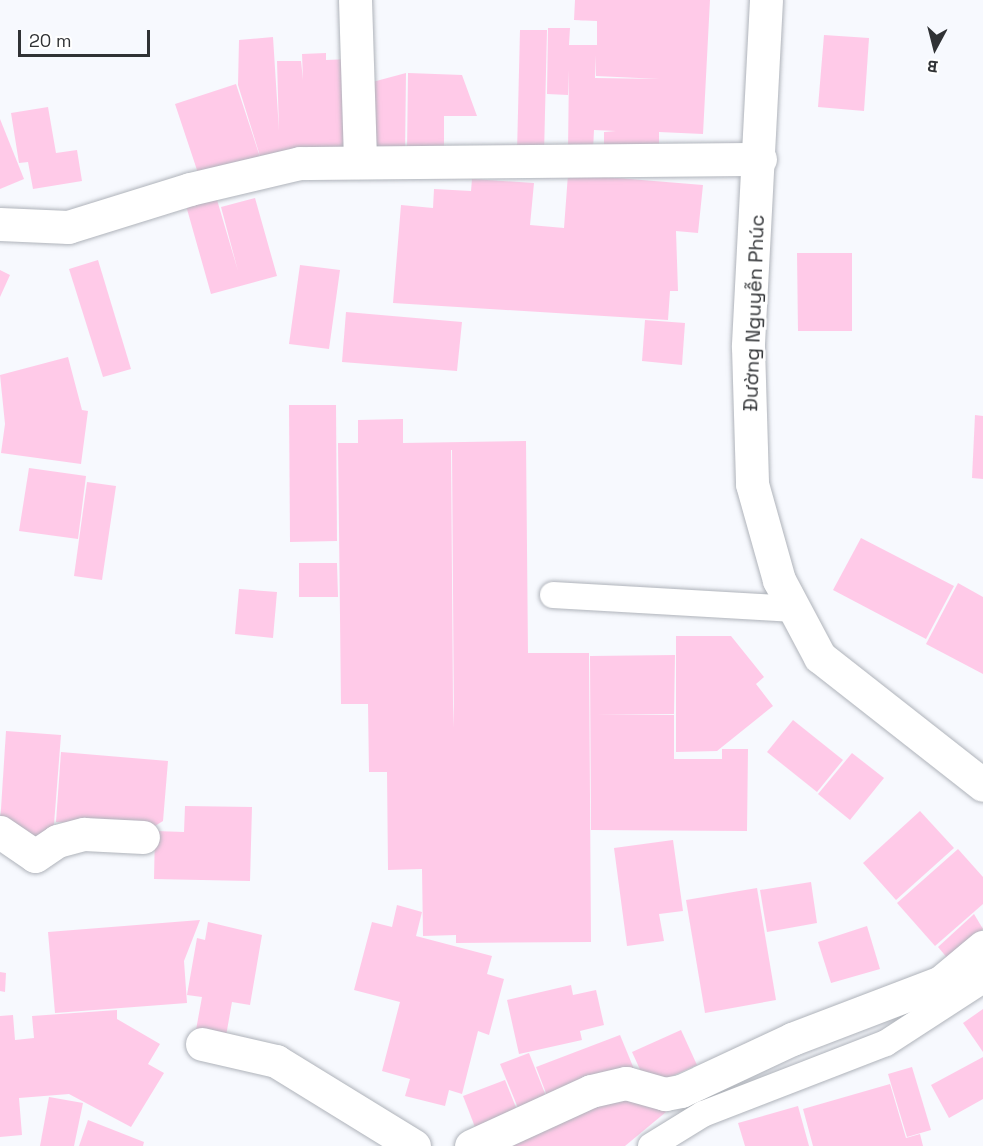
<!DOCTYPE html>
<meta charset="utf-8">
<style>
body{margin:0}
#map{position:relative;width:983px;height:1146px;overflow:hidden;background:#f7f9fe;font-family:"Space Grotesk",sans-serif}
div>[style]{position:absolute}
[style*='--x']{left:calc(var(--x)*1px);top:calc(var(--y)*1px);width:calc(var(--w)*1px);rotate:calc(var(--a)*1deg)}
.building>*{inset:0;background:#ffcae8}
.roads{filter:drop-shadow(0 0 2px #afb3ba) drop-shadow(0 0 2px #afb3ba)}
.service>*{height:26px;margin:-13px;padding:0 13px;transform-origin:13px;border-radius:13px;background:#fff}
.minor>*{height:33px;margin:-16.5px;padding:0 16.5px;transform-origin:16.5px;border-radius:16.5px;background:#fff}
.primary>*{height:33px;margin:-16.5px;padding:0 16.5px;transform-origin:16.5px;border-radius:16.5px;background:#fff}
span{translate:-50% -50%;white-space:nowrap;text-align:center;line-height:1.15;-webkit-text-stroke:5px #fff;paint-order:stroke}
.street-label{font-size:20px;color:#303235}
.north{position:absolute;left:905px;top:18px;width:60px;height:60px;-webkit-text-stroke:4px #fff;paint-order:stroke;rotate:187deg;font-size:16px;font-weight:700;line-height:24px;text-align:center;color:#303235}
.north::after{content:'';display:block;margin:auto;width:21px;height:27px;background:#303235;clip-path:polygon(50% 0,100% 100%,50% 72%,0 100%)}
.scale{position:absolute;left:18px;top:30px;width:132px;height:27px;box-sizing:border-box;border:3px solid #303235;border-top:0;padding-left:8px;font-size:18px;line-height:21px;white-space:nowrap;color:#303235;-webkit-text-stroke:4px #fff;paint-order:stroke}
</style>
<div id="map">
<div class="building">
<i style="clip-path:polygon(evenodd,575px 0,710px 0,703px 134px,659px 132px,659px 149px,604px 147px,604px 132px,616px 131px,594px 130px,593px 150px,568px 150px,569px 70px,568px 95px,547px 94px,548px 28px,570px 28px,569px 45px,597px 45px,597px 21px,574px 20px,575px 0,596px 55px,596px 76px,660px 79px,595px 78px,596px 55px)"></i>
<i style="clip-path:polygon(520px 30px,547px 30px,544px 154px,517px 153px)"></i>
<i style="clip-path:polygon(824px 35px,869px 38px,864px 111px,818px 107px)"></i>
<i style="clip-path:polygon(273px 37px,279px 131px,277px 61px,301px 61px,303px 80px,302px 54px,326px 53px,326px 60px,350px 59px,354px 148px,305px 147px,260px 156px,238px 85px,239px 40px)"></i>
<i style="clip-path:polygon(406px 73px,405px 155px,364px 154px,365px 84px)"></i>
<i style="clip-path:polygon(408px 73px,462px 75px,477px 116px,444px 116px,444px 153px,407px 152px)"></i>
<i style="clip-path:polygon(236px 84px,260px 157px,199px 176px,175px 104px)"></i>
<i style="clip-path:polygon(48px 107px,56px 153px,77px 150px,82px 181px,33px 189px,28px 162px,19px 163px,11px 113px)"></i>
<i style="clip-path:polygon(0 119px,24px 179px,0 189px)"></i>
<i style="clip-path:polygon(568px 174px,703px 185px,698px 233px,676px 231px,678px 291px,670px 291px,668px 320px,393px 303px,401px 205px,433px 208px,434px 189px,471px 191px,472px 179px,534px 183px,530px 225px,564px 228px)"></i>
<i style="clip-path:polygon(215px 193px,238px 271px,221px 207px,255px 198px,277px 276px,211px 294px,185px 202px)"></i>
<i style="clip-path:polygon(797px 253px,852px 253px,852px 331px,798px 331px)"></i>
<i style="clip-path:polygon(98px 260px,131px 369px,103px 377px,69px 269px)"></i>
<i style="clip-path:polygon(300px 265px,340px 270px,329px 349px,289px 344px)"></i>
<i style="clip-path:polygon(0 270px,10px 275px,0 297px)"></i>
<i style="clip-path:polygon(346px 312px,462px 322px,457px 371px,342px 362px)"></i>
<i style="clip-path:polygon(645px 320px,685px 323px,682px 365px,642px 361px)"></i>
<i style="clip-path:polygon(68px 357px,82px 410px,88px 411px,81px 464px,1px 453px,5px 424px,0 375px)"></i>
<i style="clip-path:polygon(289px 405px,336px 405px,337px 541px,290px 542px)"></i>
<i style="clip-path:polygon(975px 415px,983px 416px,983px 479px,972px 478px)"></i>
<i style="clip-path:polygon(evenodd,403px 419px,403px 443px,526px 441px,528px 653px,589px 653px,591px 942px,456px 943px,456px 935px,423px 936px,422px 869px,388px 870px,387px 772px,369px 772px,368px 704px,341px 704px,338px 443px,358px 443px,358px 420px,403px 419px,451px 450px,452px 450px,454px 728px,453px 704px,451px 450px)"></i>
<i style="clip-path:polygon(29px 468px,86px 476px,78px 539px,19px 531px)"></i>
<i style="clip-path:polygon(87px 482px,116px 486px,102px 580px,74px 576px)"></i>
<i style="clip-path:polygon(861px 538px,954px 586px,926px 639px,833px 590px)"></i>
<i style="clip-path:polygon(299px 563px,337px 563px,338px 597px,299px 597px)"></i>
<i style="clip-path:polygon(958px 583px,983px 597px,983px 674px,926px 644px)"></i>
<i style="clip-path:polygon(239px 589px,277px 592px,273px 638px,235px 634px)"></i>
<i style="clip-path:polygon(676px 636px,731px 636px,764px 677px,756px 684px,773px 706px,717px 751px,676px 752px)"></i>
<i style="clip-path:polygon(675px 655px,674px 714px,596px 715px,674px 715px,674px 759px,722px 759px,722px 749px,748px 749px,747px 831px,591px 830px,590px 656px)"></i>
<i style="clip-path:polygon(793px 720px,843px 760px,817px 792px,767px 752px)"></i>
<i style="clip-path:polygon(6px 731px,61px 735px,53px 837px,31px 846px,0 824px)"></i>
<i style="clip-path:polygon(61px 752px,168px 761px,163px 821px,150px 829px,56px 822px)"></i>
<i style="clip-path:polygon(852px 753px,884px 778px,850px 820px,818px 794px)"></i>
<i style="clip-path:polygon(185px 806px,252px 807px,250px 881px,154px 879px,155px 831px,184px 832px)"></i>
<i style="clip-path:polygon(920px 811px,954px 848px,896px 900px,863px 863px)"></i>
<i style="clip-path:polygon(673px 840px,683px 911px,659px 914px,664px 941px,627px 946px,614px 848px)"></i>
<i style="clip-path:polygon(958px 849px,983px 877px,983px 904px,935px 946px,897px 903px)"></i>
<i style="clip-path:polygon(811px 882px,817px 923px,767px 932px,760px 890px)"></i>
<i style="clip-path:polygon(757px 888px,776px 1000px,705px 1013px,686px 900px)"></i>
<i style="clip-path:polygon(397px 905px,422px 912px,416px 936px,492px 956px,487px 974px,504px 979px,489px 1035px,478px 1031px,462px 1094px,449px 1090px,445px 1106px,405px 1096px,410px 1079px,382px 1071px,400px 1002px,354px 990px,372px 922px,392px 927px)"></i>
<i style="clip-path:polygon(974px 914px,983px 929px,949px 960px,938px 947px)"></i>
<i style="clip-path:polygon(200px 920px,184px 961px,187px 1003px,55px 1013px,48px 932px)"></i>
<i style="clip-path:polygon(208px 922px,262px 935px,250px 1005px,232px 1002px,226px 1036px,196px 1030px,202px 997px,187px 995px,197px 938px,205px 940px)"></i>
<i style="clip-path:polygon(867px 926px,880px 969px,831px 983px,818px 942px)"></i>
<i style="clip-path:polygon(0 972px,6px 973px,5px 992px,0 991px)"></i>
<i style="clip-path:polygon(571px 985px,573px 995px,596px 990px,604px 1025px,580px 1031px,582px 1040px,519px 1054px,507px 1000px)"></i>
<i style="clip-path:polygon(983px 1009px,983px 1052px,963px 1023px)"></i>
<i style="clip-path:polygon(117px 1010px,117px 1019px,160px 1044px,148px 1064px,164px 1073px,131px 1127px,69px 1094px,19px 1098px,22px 1135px,0 1137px,0 1016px,13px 1015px,15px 1040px,34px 1038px,32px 1016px)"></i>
<i style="clip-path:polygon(681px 1030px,697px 1065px,648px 1087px,632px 1052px)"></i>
<i style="clip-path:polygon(620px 1035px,634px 1069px,549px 1101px,536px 1067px)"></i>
<i style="clip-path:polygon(529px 1053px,548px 1101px,520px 1113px,500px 1064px)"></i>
<i style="clip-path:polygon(983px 1057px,983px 1099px,949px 1118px,931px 1085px)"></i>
<i style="clip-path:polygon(912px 1067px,931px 1130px,907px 1137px,888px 1074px)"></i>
<i style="clip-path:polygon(505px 1080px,517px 1110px,475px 1127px,463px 1096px)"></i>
<i style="clip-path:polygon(890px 1084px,906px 1138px,920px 1134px,923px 1146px,813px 1146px,803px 1109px)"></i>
<i style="clip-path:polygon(622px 1088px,672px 1107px,625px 1146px,505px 1146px)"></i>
<i style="clip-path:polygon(49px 1097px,83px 1103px,74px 1146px,40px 1146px)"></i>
<i style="clip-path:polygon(798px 1106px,809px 1146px,745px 1146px,738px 1123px)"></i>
<i style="clip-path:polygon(88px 1120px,144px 1142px,143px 1146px,79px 1146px)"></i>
</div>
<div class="roads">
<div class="service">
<i style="--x:553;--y:595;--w:242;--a:3.3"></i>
<i style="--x:651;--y:1146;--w:61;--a:-31.6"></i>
<i style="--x:703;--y:1114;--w:196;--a:-21.2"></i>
<i style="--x:886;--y:1043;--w:116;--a:-33"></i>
</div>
<div class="minor">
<i style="--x:355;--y:0;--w:162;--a:88.2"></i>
<i style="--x:0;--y:224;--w:68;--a:2.5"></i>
<i style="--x:68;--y:227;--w:128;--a:-17.3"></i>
<i style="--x:190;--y:189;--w:113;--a:-13.3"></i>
<i style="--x:300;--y:163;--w:460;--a:-0.5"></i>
<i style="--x:0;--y:832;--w:42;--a:34.4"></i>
<i style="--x:35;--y:856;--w:27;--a:-34"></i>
<i style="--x:57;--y:841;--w:28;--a:-15"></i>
<i style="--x:84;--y:834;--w:59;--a:2.9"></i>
<i style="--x:202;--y:1044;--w:76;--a:12.9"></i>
<i style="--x:276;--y:1061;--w:162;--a:31.6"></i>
<i style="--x:471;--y:1146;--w:132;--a:-24.6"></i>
<i style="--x:591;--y:1091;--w:36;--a:-13"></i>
<i style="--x:626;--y:1083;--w:41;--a:15.8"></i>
<i style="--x:665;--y:1094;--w:16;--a:-11"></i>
<i style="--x:681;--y:1091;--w:123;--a:-25.1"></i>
<i style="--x:792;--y:1039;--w:160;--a:-20.9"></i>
<i style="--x:941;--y:982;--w:55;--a:-39.8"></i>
</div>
<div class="primary">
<i style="--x:766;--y:0;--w:347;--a:93"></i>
<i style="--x:748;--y:347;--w:137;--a:88.3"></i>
<i style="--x:752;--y:484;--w:100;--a:74.3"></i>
<i style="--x:779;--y:580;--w:87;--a:62"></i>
<i style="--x:820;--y:657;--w:207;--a:38.1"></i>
</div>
</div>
<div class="street-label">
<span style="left:754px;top:313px;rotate:-88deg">Đường Nguyễn Phúc</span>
</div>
<div class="north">B</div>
<div class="scale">20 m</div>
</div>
